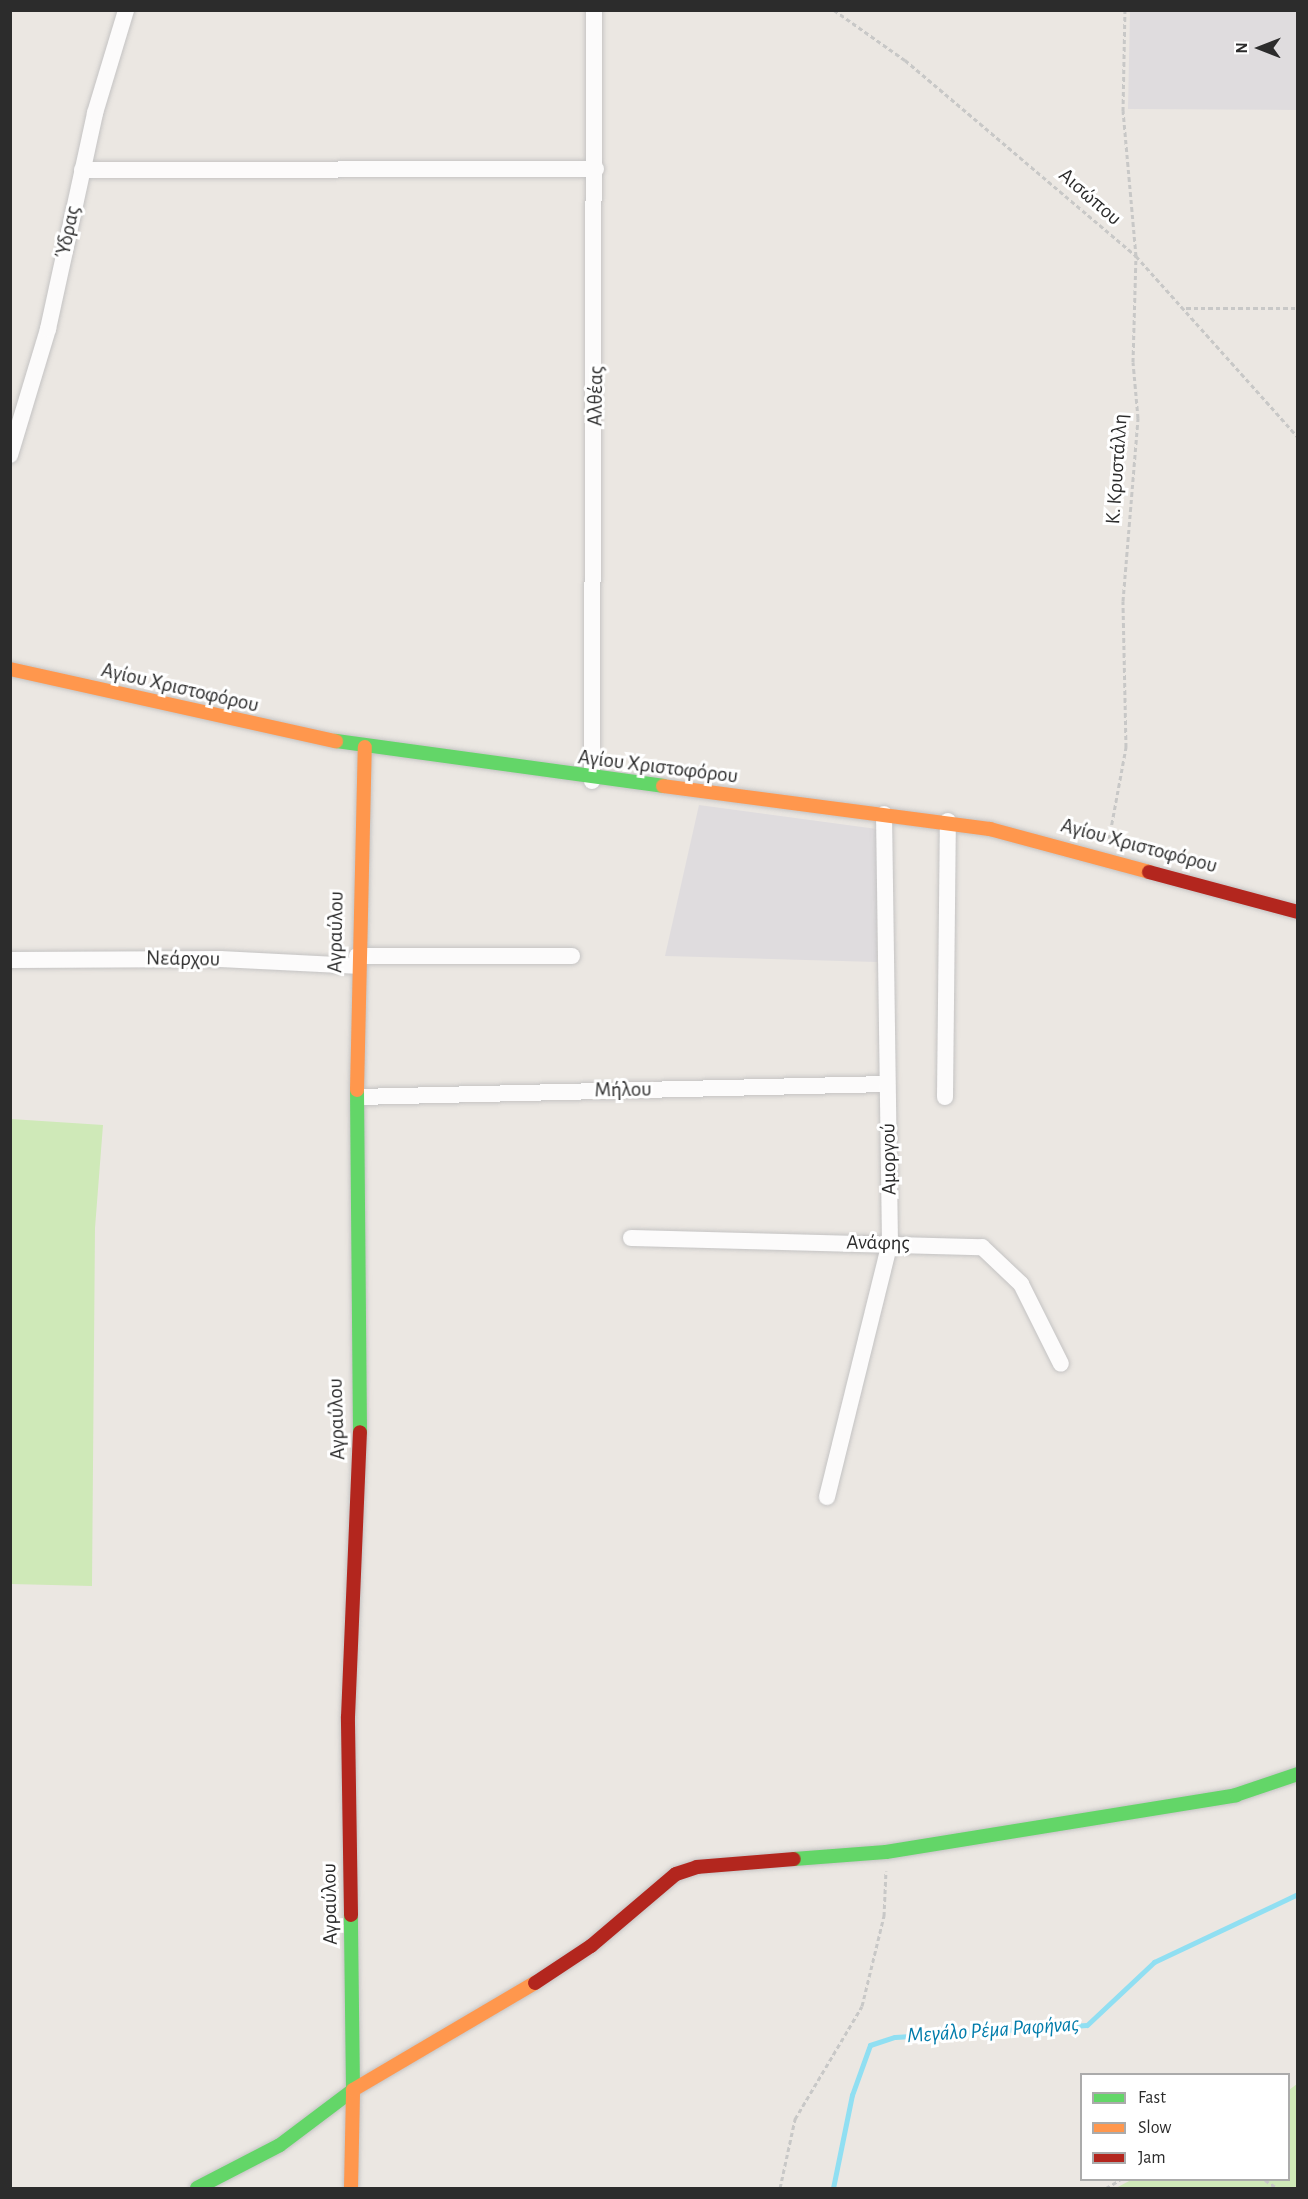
<!DOCTYPE html>
<meta charset="utf-8">
<style>
body{margin:0}
#map{position:relative;width:1308px;height:2199px;overflow:hidden;background:#ebe7e2;font-family:"Alegreya Sans",sans-serif}
div>[style]{position:absolute}
[style*='--x']{left:calc(var(--x)*1px);top:calc(var(--y)*1px);width:calc(var(--w)*1px);rotate:calc(var(--a)*1deg)}
.industrial>*{inset:0;background:#dfdcde}
.green>*{inset:0;background:#cfe9b8}
.stream>*{height:5px;margin:-2.5px;padding:0 2.5px;transform-origin:2.5px;border-radius:2.5px;background:#90dff2}
.path>*{height:3px;margin-top:-1.5px;transform-origin:0;background:repeating-linear-gradient(90deg,#c8c8c7 0 4.5px,transparent 0 7.5px)}
.roads{filter:drop-shadow(0 0 2px #c4c3c3) drop-shadow(0 0 2px #c4c3c3)}
.street>*{height:16px;margin:-8px;padding:0 8px;transform-origin:8px;border-radius:8px;background:#fcfbfb}
.fast>*{height:14px;margin:-7px;padding:0 7px;transform-origin:7px;border-radius:7px;background:#63d668}
.slow>*{height:14px;margin:-7px;padding:0 7px;transform-origin:7px;border-radius:7px;background:#ff974d}
.jam>*{height:14px;margin:-7px;padding:0 7px;transform-origin:7px;border-radius:7px;background:#b3261e}
span{translate:-50% -50%;white-space:nowrap;text-align:center;line-height:1.15;-webkit-text-stroke:6px #fff;paint-order:stroke}
.street-label{font-size:21px;color:#2c2c2c}
.water-label{font-size:22px;color:#017cab;font-style:italic}
.frame{position:absolute;inset:0;border:12px solid #2c2c2c;pointer-events:none}
.legend{position:absolute;left:1080px;top:2073px;width:210px;height:108px;box-sizing:border-box;background:#fff;border:2px solid #ababab;margin:0;padding:8px 10px;list-style:none;font-size:18px;color:#2c2c2c}
.legend li{display:flex;align-items:center;gap:12px;height:30px}
.legend b{width:30px;border:2px solid #ababab}
.north{position:absolute;left:1230px;top:18px;width:60px;height:60px;-webkit-text-stroke:4px #fff;paint-order:stroke;rotate:270deg;font-size:16px;font-weight:700;line-height:24px;text-align:center;color:#2c2c2c}
.north::after{content:'';display:block;margin:auto;width:21px;height:27px;background:#2c2c2c;clip-path:polygon(50% 0,100% 100%,50% 72%,0 100%)}
</style>
<div id="map">
<div class="industrial">
<i style="clip-path:polygon(1130px 11px,1297px 11px,1297px 110px,1128px 109px)"></i>
<i style="clip-path:polygon(699px 805px,877px 829px,877px 962px,665px 956px)"></i>
</div>
<div class="green">
<i style="clip-path:polygon(11px 1119px,103px 1125px,95px 1228px,92px 1586px,11px 1584px)"></i>
<i style="clip-path:polygon(1297px 2084px,1297px 2188px,1116px 2188px,1131px 2180px,1288px 2180px,1289px 2090px)"></i>
</div>
<div class="stream">
<i style="--x:833;--y:2188;--w:95;--a:-78.5"></i>
<i style="--x:852;--y:2095;--w:53;--a:-70.2"></i>
<i style="--x:870;--y:2045;--w:26;--a:-18"></i>
<i style="--x:895;--y:2037;--w:192;--a:-3.6"></i>
<i style="--x:1087;--y:2025;--w:92;--a:-43.2"></i>
<i style="--x:1154;--y:1962;--w:159;--a:-25.3"></i>
</div>
<div class="path">
<i style="--x:834;--y:10;--w:87;--a:35.2"></i>
<i style="--x:905;--y:60;--w:303;--a:40.3"></i>
<i style="--x:1136;--y:256;--w:243;--a:48.2"></i>
<i style="--x:1186;--y:308;--w:112;--a:0"></i>
<i style="--x:1109;--y:839;--w:94;--a:-79.5"></i>
<i style="--x:1126;--y:747;--w:146;--a:-91.2"></i>
<i style="--x:1123;--y:601;--w:184;--a:-85.3"></i>
<i style="--x:1138;--y:418;--w:56;--a:-95.1"></i>
<i style="--x:1133;--y:362;--w:106;--a:-88.4"></i>
<i style="--x:1136;--y:256;--w:146;--a:-95.1"></i>
<i style="--x:1123;--y:111;--w:101;--a:-88.9"></i>
<i style="--x:1265;--y:2180;--w:14;--a:34"></i>
<i style="--x:780;--y:2188;--w:71;--a:-77.7"></i>
<i style="--x:795;--y:2119;--w:131;--a:-59.3"></i>
<i style="--x:862;--y:2006;--w:93;--a:-76.3"></i>
<i style="--x:884;--y:1916;--w:45;--a:-87.5"></i>
<i style="--x:1106;--y:2188;--w:16;--a:-30"></i>
</div>
<div class="roads">
<div class="street">
<i style="--x:82;--y:170;--w:514;--a:-0.11"></i>
<i style="--x:10;--y:455;--w:132;--a:-73.2"></i>
<i style="--x:48;--y:329;--w:221;--a:-77.7"></i>
<i style="--x:95;--y:113;--w:108;--a:-73.2"></i>
<i style="--x:592;--y:781;--w:771;--a:-89.85"></i>
<i style="--x:357;--y:956;--w:215;--a:0"></i>
<i style="--x:10;--y:960;--w:210;--a:-0.3"></i>
<i style="--x:220;--y:959;--w:136;--a:2.9"></i>
<i style="--x:358;--y:1097;--w:529;--a:-1.41"></i>
<i style="--x:945;--y:1097;--w:276;--a:-89.4"></i>
<i style="--x:631;--y:1238;--w:351;--a:1.5"></i>
<i style="--x:982;--y:1247;--w:54;--a:43.5"></i>
<i style="--x:1021;--y:1284;--w:89;--a:63.4"></i>
<i style="--x:827;--y:1497;--w:262;--a:-76.1"></i>
<i style="--x:890;--y:1243;--w:429;--a:-90.8"></i>
</div>
<div class="fast">
<i style="--x:336;--y:741;--w:330;--a:7.8"></i>
<i style="--x:357;--y:1090;--w:342;--a:89.5"></i>
<i style="--x:794;--y:1859;--w:92;--a:-4.4"></i>
<i style="--x:886;--y:1852;--w:355;--a:-9.2"></i>
<i style="--x:1236;--y:1795;--w:65;--a:-18.7"></i>
<i style="--x:197;--y:2188;--w:93;--a:-27.4"></i>
<i style="--x:280;--y:2145;--w:91;--a:-37"></i>
<i style="--x:353;--y:2090;--w:175;--a:-90.7"></i>
</div>
<div class="slow">
<i style="--x:10;--y:669;--w:334;--a:12.5"></i>
<i style="--x:663;--y:786;--w:330;--a:7.5"></i>
<i style="--x:990;--y:829;--w:165;--a:15.1"></i>
<i style="--x:357;--y:1090;--w:343;--a:-88.7"></i>
<i style="--x:351;--y:2188;--w:98;--a:-88.8"></i>
<i style="--x:353;--y:2090;--w:211;--a:-30.5"></i>
</div>
<div class="jam">
<i style="--x:1149;--y:872;--w:154;--a:15"></i>
<i style="--x:351;--y:1915;--w:198;--a:-90.9"></i>
<i style="--x:348;--y:1717;--w:285;--a:-87.6"></i>
<i style="--x:535;--y:1983;--w:67;--a:-33.5"></i>
<i style="--x:591;--y:1946;--w:111;--a:-40.3"></i>
<i style="--x:676;--y:1874;--w:22;--a:-18"></i>
<i style="--x:697;--y:1867;--w:97;--a:-4.7"></i>
</div>
</div>
<div class="street-label">
<span style="left:1090px;top:197px;rotate:41deg">Αισώπου</span>
<span style="left:68px;top:232px;rotate:-78deg">Ύδρας</span>
<span style="left:596px;top:396px;rotate:-89deg">Αλθέας</span>
<span style="left:1117px;top:469px;rotate:-86deg">Κ. Κρυστάλλη</span>
<span style="left:180px;top:688px;rotate:13deg">Αγίου Χριστοφόρου</span>
<span style="left:658px;top:767px;rotate:7deg">Αγίου Χριστοφόρου</span>
<span style="left:1139px;top:846px;rotate:15deg">Αγίου Χριστοφόρου</span>
<span style="left:336px;top:932px;rotate:-89deg">Αγραύλου</span>
<span style="left:183px;top:959px;rotate:1deg">Νεάρχου</span>
<span style="left:623px;top:1090px;rotate:-1deg">Μήλου</span>
<span style="left:889px;top:1159px;rotate:-91deg">Αμοργού</span>
<span style="left:878px;top:1243px;rotate:1deg">Ανάφης</span>
<span style="left:337px;top:1419px;rotate:-92deg">Αγραύλου</span>
<span style="left:330px;top:1904px;rotate:-91deg">Αγραύλου</span>
</div>
<div class="water-label">
<span style="left:993px;top:2030px;rotate:-4deg">Μεγάλο Ρέμα Ραφήνας</span>
</div>
<div class="frame"></div>
<ul class="legend">
<li><b style="height:8px;background:#63d668"></b>Fast</li>
<li><b style="height:8px;background:#ff974d"></b>Slow</li>
<li><b style="height:8px;background:#b3261e"></b>Jam</li>
</ul>
<div class="north">N</div>
</div>
